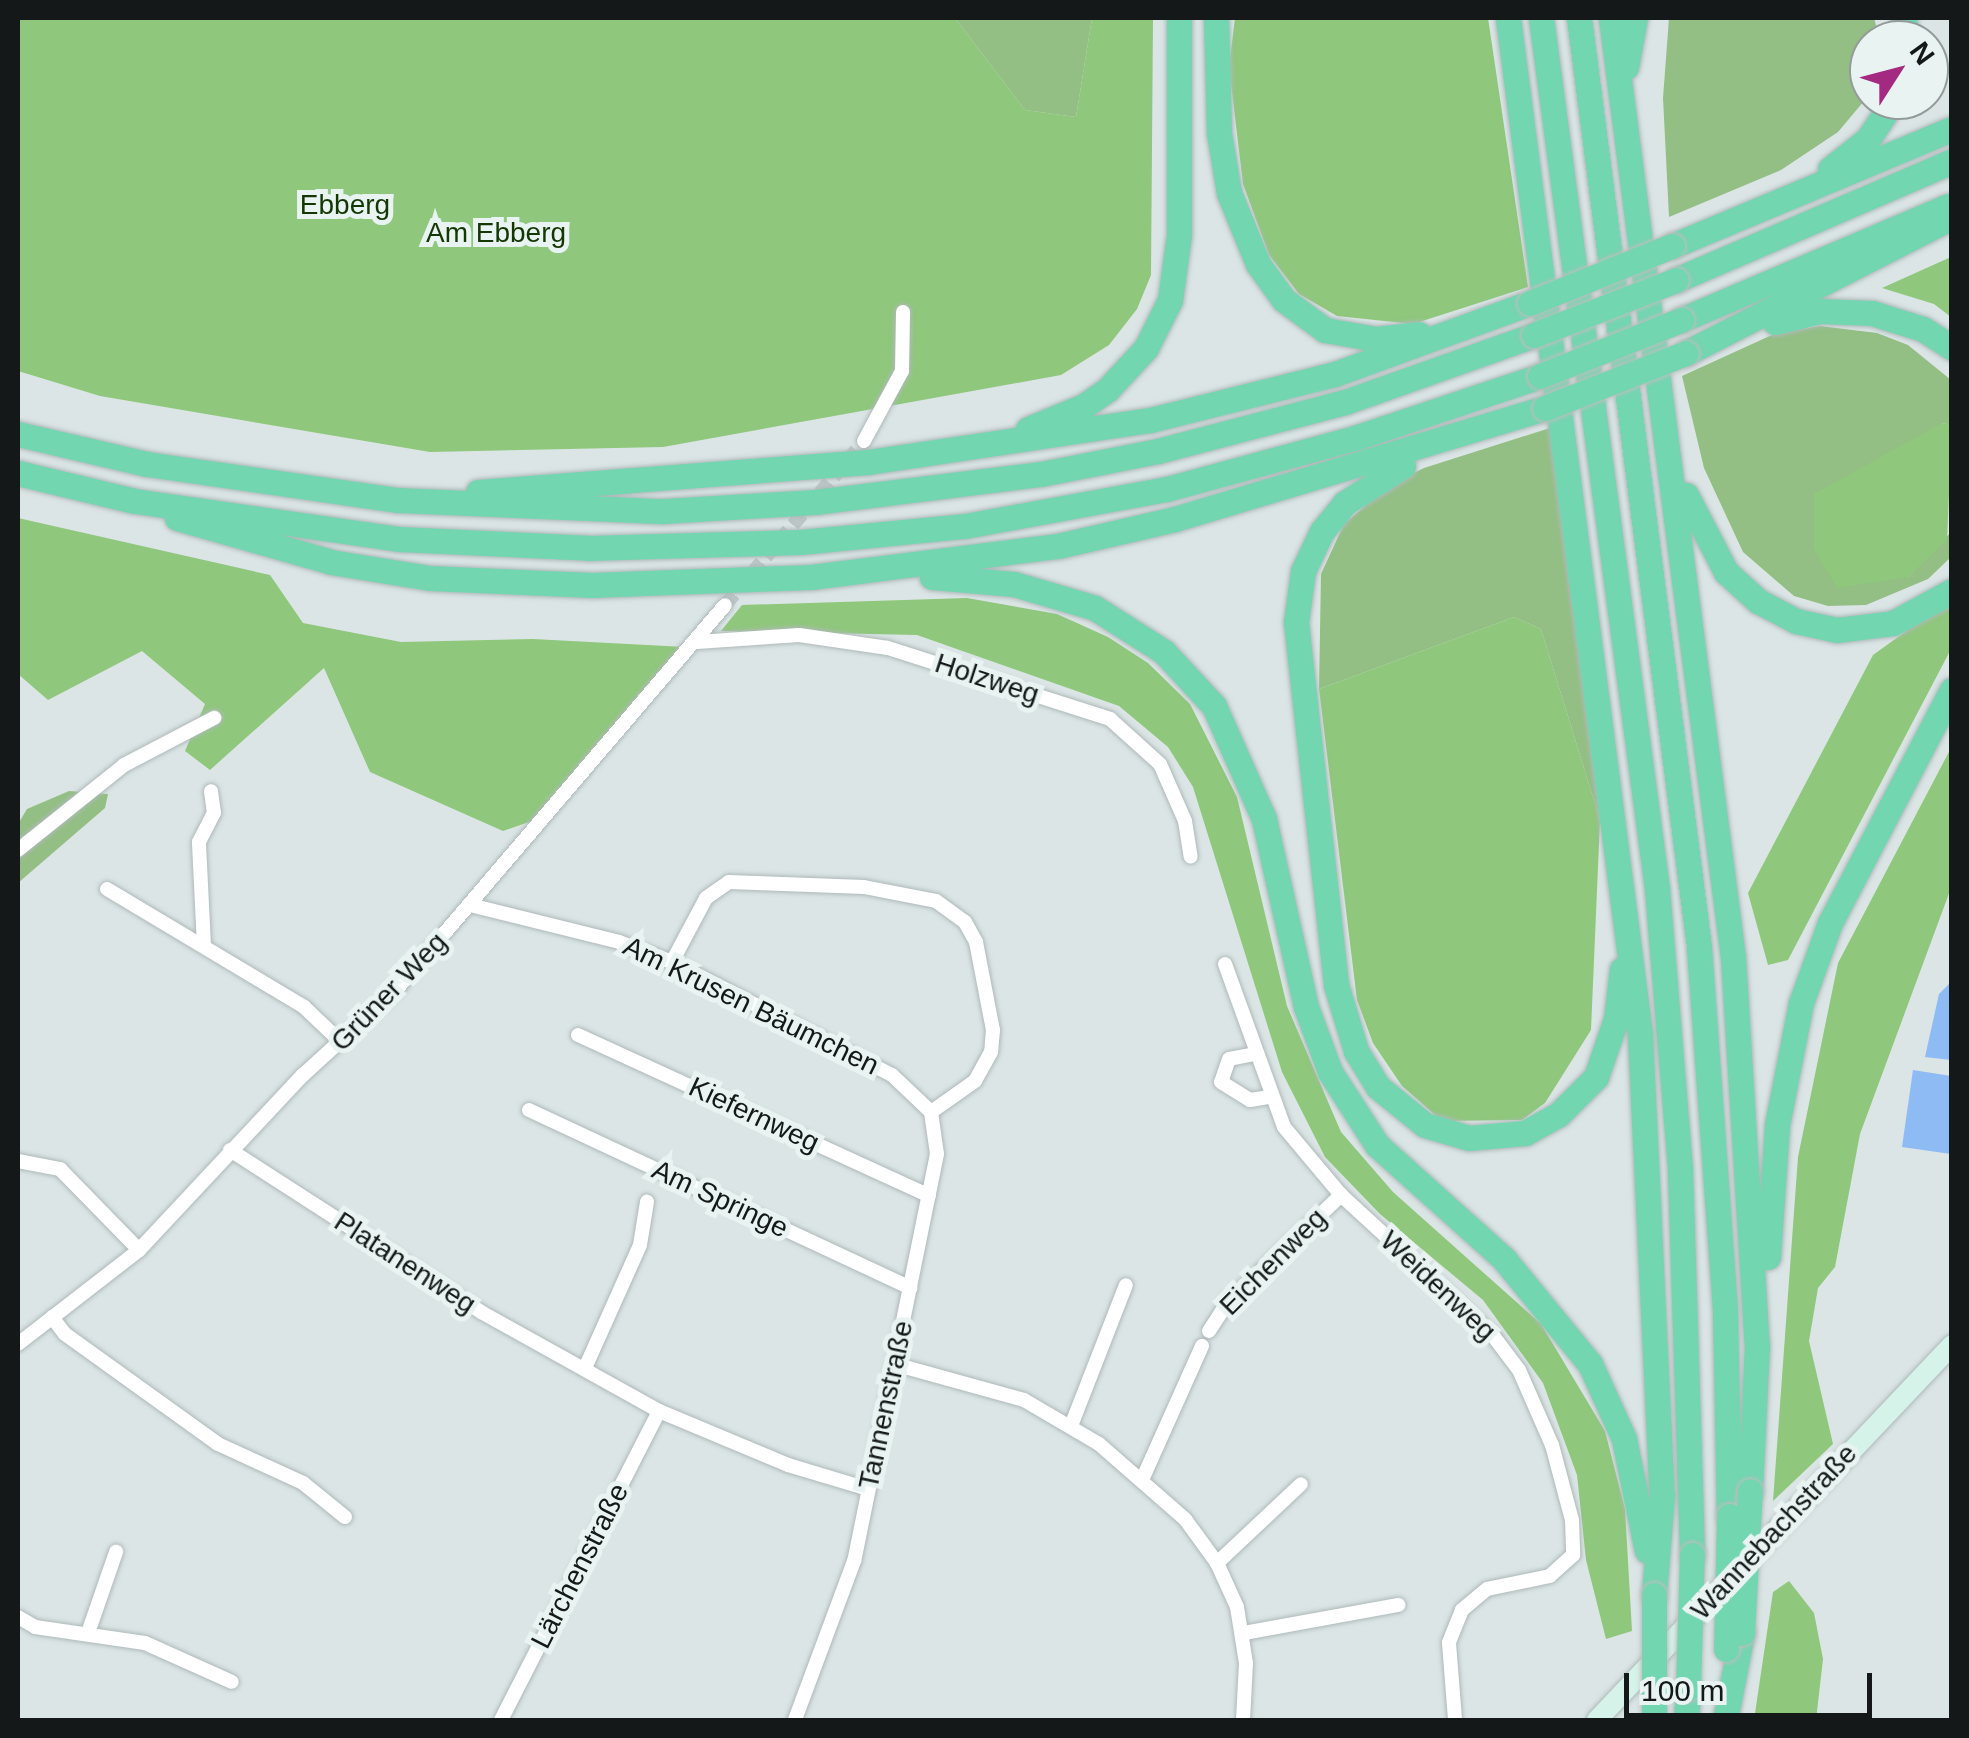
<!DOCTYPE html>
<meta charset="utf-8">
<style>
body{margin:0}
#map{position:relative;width:1969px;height:1738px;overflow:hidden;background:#dbe5e5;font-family:Helvetica,sans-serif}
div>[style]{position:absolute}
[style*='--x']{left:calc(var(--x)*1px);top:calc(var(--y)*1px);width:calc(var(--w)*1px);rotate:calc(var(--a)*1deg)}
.green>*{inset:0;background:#93bf84}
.forest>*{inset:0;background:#8fc77c}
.water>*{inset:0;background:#8ebbf4}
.street-tunnel>*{height:14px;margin-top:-7px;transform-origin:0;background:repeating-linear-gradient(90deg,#bdc6c6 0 14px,transparent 0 21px)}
.roads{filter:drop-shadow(0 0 2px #afb9b9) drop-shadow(0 0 2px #afb9b9)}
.street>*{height:14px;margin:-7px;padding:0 7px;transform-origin:7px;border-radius:7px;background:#fff}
.secondary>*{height:20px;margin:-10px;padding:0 10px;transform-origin:10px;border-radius:10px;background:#d5f3e8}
.highway>*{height:25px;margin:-12.5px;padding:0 12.5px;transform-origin:12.5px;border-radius:12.5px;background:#72d6b1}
.bridges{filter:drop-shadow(0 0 2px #bdbebe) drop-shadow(0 0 2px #bdbebe)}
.highway-bridge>*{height:25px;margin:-12.5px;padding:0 12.5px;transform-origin:12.5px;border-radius:12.5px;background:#72d6b1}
span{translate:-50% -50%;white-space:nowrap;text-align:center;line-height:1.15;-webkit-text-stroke:10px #e8f3f2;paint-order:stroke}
.park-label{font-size:28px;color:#143803}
.street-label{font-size:28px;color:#141818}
.frame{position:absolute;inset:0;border:20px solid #141818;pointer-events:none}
.north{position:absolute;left:1849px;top:20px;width:100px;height:100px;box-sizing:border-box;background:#e8f3f2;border:2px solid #939b9b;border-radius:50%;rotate:54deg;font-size:28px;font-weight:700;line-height:40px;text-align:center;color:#141818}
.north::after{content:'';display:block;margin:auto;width:35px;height:45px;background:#a32a80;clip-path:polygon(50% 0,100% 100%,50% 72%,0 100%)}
.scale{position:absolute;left:1624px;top:1673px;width:248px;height:45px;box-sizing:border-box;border:5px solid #141818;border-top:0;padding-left:12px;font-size:30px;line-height:35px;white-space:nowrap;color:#141818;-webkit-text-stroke:8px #e8f3f2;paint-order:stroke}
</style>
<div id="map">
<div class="green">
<i style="clip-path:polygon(955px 18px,1092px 18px,1076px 117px,1025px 110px)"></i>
<i style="clip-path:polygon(1669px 18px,1874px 18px,1880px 40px,1869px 40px,1869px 95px,1838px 132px,1781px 170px,1669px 217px,1663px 98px)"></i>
<i style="clip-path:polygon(1820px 326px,1877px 333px,1908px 345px,1951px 380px,1951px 425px,1942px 423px,1908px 577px,1951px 532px,1951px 557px,1928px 579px,1866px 605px,1828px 606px,1794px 596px,1743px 552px,1704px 468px,1682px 376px,1774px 334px)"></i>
<i style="clip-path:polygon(1550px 428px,1600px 820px,1541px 629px,1514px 617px,1319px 689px,1321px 574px,1344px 524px,1391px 484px,1424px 468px)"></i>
<i style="clip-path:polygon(69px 791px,108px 794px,105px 808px,18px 883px,18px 824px,27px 809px)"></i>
</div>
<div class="forest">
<i style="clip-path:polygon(18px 18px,955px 18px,1025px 110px,1076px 117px,1092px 18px,1153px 18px,1151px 275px,1137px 309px,1109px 345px,1061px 375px,663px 447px,430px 452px,100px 396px,18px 371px)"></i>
<i style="clip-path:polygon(1235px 18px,1488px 18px,1528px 287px,1413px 324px,1337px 316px,1299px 294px,1269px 255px,1243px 184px,1229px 67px)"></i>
<i style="clip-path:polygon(1951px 257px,1951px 317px,1934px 304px,1882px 288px)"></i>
<i style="clip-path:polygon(1942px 423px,1952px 425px,1947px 540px,1908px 577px,1837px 588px,1814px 549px,1814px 494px)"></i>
<i style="clip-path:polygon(18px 518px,270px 575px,303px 623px,401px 642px,533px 639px,685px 647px,532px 821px,503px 831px,370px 772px,324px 668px,210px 770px,185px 751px,205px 704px,142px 651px,48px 700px,18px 674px)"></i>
<i style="clip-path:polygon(967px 598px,1057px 614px,1108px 637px,1148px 663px,1190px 704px,1237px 797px,1287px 1006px,1341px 1132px,1393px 1192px,1541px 1324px,1605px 1431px,1625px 1509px,1632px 1631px,1606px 1639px,1586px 1560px,1577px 1475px,1543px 1383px,1483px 1300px,1380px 1214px,1325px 1157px,1282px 1072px,1193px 787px,1168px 747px,1119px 706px,917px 635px,721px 631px,742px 605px)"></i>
<i style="clip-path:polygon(1951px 599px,1951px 649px,1788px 960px,1768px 965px,1748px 893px,1873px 655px)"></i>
<i style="clip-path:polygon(1514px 617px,1541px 629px,1600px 820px,1591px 1030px,1545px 1103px,1522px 1120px,1442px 1121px,1402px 1086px,1373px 1043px,1357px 1000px,1319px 689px)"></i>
<i style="clip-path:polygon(1951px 748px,1951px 888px,1860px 1134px,1835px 1267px,1818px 1288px,1809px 1341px,1833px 1444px,1773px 1501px,1798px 1157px,1838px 963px)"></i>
<i style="clip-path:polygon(1789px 1581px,1814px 1613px,1823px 1659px,1816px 1720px,1754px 1720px,1773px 1592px)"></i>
</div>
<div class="water">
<i style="clip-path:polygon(1951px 982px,1951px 1060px,1925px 1057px,1939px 994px)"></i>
<i style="clip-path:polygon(1913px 1070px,1951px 1076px,1951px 1154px,1902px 1147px)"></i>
</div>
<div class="street-tunnel">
<i style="--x:725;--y:605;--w:215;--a:-49.7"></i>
</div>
<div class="roads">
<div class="street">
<i style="--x:864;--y:441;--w:80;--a:-61.5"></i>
<i style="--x:902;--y:371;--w:59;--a:-89"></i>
<i style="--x:697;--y:642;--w:102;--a:-3.9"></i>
<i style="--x:799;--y:635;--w:90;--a:8.3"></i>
<i style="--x:888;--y:648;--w:233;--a:17.7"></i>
<i style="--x:1110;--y:719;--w:67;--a:42"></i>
<i style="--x:1160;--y:764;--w:62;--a:66.3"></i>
<i style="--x:1185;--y:821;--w:36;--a:81"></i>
<i style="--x:18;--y:850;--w:136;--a:-38.7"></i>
<i style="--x:124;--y:765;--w:102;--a:-27.6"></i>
<i style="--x:107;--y:889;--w:230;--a:30.9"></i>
<i style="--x:304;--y:1007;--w:51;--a:43.4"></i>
<i style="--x:470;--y:905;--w:154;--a:13.9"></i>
<i style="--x:619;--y:942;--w:57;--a:20.7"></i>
<i style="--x:672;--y:962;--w:247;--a:27.2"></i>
<i style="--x:892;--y:1075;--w:54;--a:43.5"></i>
<i style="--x:931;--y:1112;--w:42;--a:81.9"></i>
<i style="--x:937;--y:1154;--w:415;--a:101.5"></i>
<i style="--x:854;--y:1561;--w:170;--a:110.4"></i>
<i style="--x:204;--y:946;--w:104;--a:-92.8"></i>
<i style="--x:199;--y:842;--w:33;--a:-63"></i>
<i style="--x:214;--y:813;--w:22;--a:-98"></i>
<i style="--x:672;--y:962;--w:72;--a:-62"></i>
<i style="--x:706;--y:898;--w:28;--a:-35"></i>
<i style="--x:729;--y:882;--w:135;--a:2.1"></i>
<i style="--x:864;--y:887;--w:73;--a:11"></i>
<i style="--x:936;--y:901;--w:36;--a:36"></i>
<i style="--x:965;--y:922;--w:23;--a:61"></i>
<i style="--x:976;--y:942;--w:90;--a:79.1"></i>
<i style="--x:993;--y:1030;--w:22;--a:95"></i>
<i style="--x:991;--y:1052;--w:33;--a:119"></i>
<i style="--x:975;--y:1081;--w:54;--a:144.8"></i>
<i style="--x:1225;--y:964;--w:173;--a:70.1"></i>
<i style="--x:1284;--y:1127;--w:89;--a:50"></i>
<i style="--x:1341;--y:1195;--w:204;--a:42.6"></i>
<i style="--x:1491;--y:1333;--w:46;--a:52.9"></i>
<i style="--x:1519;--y:1370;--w:82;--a:66.3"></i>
<i style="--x:1552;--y:1445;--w:78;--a:75.1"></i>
<i style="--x:1572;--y:1520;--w:35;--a:88"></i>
<i style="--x:1573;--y:1555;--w:31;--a:138"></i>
<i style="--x:1550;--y:1576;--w:64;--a:168.3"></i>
<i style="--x:1487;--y:1589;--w:33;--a:140"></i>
<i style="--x:1462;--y:1610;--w:35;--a:112"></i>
<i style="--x:1449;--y:1643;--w:77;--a:85.5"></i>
<i style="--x:578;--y:1035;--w:386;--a:24.6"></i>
<i style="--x:1255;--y:1054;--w:26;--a:169"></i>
<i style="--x:1229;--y:1059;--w:24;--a:109"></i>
<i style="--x:1221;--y:1082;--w:34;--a:32"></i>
<i style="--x:1250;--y:1100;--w:20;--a:-9"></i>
<i style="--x:529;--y:1110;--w:421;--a:25"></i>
<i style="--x:230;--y:1150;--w:299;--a:32.8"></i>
<i style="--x:481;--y:1312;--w:204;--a:29.1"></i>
<i style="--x:659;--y:1411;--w:140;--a:22.7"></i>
<i style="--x:788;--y:1465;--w:84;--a:16.7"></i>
<i style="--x:18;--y:1161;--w:43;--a:10.8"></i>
<i style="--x:60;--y:1169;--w:113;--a:45.7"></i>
<i style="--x:52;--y:1317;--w:21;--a:53"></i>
<i style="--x:65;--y:1334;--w:188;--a:35.7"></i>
<i style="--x:218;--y:1444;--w:94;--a:24.6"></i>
<i style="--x:303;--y:1483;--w:54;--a:39"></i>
<i style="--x:1209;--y:1331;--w:35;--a:-57"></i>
<i style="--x:1228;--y:1302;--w:156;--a:-43.4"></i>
<i style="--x:18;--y:1344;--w:153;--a:-37.8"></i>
<i style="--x:139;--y:1250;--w:240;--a:-46.9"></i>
<i style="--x:303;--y:1075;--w:126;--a:-42.4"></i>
<i style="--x:396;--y:990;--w:506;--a:-49.48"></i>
<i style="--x:894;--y:1364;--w:135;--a:15.5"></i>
<i style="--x:1024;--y:1400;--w:87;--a:30.4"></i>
<i style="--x:1099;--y:1444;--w:114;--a:41.1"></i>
<i style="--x:1185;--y:1519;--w:54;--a:54"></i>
<i style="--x:1217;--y:1563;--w:48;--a:65.6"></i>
<i style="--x:1237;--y:1607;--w:57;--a:80.9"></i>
<i style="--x:1246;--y:1663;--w:57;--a:93"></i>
<i style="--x:585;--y:1368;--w:135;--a:-65.9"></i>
<i style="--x:640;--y:1245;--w:44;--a:-80.8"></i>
<i style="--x:1071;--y:1426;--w:151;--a:-68.7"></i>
<i style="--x:1142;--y:1480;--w:147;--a:-65.9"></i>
<i style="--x:1217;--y:1563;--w:115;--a:-43.2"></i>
<i style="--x:18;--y:1617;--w:20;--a:30"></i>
<i style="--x:35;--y:1627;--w:111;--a:8.3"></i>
<i style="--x:145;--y:1643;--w:95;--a:24.1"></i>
<i style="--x:89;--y:1630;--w:83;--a:-70.9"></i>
<i style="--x:1244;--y:1633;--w:157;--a:-10.3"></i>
<i style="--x:501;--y:1720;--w:347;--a:-62.9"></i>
</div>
<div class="secondary">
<i style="--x:1597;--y:1720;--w:516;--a:-46.57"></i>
</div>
<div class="highway">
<i style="--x:1216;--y:18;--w:115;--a:88.5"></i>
<i style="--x:1219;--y:133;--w:61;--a:80.5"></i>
<i style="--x:1229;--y:193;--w:77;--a:67.8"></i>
<i style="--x:1258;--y:264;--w:44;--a:54.2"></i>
<i style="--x:1284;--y:300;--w:51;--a:36.2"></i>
<i style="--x:1325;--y:330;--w:52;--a:10"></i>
<i style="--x:1376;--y:339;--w:43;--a:-6.6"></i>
<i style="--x:1508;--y:18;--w:1026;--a:82.6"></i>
<i style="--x:1640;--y:1035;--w:461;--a:87.3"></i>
<i style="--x:1662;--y:1495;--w:100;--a:94.6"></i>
<i style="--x:1541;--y:18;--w:879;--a:82.41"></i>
<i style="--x:1657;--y:889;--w:282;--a:85.3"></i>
<i style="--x:1680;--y:1170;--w:385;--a:88.2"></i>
<i style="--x:1579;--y:18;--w:937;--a:82.64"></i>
<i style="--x:1699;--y:947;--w:365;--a:85.9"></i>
<i style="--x:1725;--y:1311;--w:205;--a:88.9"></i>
<i style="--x:1611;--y:18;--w:947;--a:82.6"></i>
<i style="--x:1733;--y:957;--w:390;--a:86.5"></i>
<i style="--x:1757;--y:1346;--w:145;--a:92.8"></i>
<i style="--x:1904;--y:18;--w:22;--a:82"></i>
<i style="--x:1626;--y:67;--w:50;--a:-79.6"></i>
<i style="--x:1830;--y:169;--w:48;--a:-38.3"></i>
<i style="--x:1868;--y:139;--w:47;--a:-56.3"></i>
<i style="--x:1672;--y:246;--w:303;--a:-22.7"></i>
<i style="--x:1676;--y:280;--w:301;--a:-23.3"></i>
<i style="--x:1681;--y:320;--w:290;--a:-23.1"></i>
<i style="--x:1775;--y:322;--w:46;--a:-13.7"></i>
<i style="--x:1820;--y:311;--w:52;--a:2.2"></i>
<i style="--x:1872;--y:313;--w:53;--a:17.4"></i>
<i style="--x:1923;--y:329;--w:35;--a:33"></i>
<i style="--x:1686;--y:353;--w:299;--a:-27.1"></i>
<i style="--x:1028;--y:429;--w:61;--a:-22.3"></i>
<i style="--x:1084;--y:406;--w:29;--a:-35"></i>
<i style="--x:1108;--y:389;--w:56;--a:-47.2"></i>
<i style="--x:1146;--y:348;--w:54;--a:-63.4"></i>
<i style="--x:1170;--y:300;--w:67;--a:-82.2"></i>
<i style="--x:1179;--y:234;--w:216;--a:-90"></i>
<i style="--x:18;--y:434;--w:132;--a:13.1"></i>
<i style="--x:147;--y:464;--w:254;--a:8.2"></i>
<i style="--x:398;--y:500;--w:266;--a:2.4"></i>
<i style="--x:664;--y:511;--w:151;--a:-3.4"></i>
<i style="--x:815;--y:502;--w:228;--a:-7.1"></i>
<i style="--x:1041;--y:474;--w:119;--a:-11.1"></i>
<i style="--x:1158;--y:451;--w:193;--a:-14.7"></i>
<i style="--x:1345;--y:402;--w:201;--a:-19.5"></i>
<i style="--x:1403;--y:466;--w:69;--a:147.5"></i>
<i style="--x:1345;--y:503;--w:36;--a:129"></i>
<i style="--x:1322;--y:531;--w:44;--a:115.4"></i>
<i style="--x:1303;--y:571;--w:51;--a:97.8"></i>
<i style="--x:1296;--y:622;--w:365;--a:83.7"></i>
<i style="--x:1336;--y:985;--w:69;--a:73.1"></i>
<i style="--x:1356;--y:1051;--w:42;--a:58.6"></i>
<i style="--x:1378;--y:1087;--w:60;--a:39"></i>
<i style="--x:1425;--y:1125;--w:46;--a:16.5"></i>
<i style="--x:1469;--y:1138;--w:56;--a:-5.1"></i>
<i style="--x:1525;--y:1133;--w:38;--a:-29"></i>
<i style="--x:1558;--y:1115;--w:54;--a:-45"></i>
<i style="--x:1596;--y:1077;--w:61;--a:-71"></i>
<i style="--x:1616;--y:1019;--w:50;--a:-83.2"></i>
<i style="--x:18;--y:473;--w:120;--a:13.5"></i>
<i style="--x:135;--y:501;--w:268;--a:8.2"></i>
<i style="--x:400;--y:539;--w:188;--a:2.7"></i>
<i style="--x:588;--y:548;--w:213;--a:-1.6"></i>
<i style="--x:801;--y:542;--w:165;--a:-5.6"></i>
<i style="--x:965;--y:526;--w:205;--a:-10.4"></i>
<i style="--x:1167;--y:489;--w:198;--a:-15.2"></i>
<i style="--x:1358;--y:437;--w:192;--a:-18.5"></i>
<i style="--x:478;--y:492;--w:391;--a:-4.4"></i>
<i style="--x:868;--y:462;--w:285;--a:-8.5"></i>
<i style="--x:1150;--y:420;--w:191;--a:-14"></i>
<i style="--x:1335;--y:374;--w:208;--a:-20"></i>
<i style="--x:1686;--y:495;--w:87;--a:62.5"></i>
<i style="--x:1726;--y:572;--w:43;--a:42.2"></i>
<i style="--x:1758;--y:601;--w:43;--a:27.8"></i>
<i style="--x:1796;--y:621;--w:42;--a:12.4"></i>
<i style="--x:1837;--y:630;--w:56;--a:-7.1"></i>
<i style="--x:1893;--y:623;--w:67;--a:-28.5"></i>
<i style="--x:177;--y:518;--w:160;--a:15.9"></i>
<i style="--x:331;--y:562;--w:100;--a:9.2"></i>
<i style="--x:430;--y:578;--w:162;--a:2.5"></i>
<i style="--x:592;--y:585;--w:219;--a:-2.1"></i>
<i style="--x:811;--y:577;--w:249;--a:-7.2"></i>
<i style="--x:1058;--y:546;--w:120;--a:-13"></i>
<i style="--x:1175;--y:519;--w:386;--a:-16.7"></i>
<i style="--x:932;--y:577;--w:82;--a:4.9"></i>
<i style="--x:1014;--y:584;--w:84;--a:16.5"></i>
<i style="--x:1095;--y:608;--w:82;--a:32.5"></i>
<i style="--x:1164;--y:652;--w:74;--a:47.2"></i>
<i style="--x:1214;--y:706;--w:124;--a:66.1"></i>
<i style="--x:1264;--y:819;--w:193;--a:77.4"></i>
<i style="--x:1306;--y:1007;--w:69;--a:69.7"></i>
<i style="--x:1330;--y:1072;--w:87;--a:57.2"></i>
<i style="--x:1377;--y:1145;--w:171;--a:41.9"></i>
<i style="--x:1504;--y:1259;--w:136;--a:50.7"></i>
<i style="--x:1590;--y:1364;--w:82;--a:65.6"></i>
<i style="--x:1624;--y:1439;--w:114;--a:78.4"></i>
<i style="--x:1768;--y:1257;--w:132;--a:-86.1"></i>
<i style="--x:1777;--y:1125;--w:124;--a:-78.9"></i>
<i style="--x:1801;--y:1003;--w:85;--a:-70.1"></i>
<i style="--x:1830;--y:923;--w:263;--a:-62.4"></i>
<i style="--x:1686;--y:1720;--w:32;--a:-86"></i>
<i style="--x:1725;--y:1720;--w:89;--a:-78.9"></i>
</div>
</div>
<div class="bridges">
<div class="highway-bridge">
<i style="--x:1530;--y:303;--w:153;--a:-21.9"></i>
<i style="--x:1534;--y:335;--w:152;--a:-21.2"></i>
<i style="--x:1540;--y:376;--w:152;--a:-21.7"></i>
<i style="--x:1545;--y:408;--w:151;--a:-21.3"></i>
<i style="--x:1654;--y:1595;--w:125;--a:90"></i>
<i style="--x:1742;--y:1633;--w:142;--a:-86.8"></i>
<i style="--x:1726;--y:1649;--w:133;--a:-88.7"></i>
<i style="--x:1688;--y:1688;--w:133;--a:-88.3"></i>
</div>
</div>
<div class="park-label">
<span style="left:345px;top:205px">Ebberg</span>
<span style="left:496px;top:233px">Am Ebberg</span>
</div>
<div class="street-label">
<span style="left:987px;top:679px;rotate:18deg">Holzweg</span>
<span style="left:389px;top:992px;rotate:-46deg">Grüner Weg</span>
<span style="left:751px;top:1006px;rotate:26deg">Am Krusen Bäumchen</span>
<span style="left:754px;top:1115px;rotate:25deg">Kiefernweg</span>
<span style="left:720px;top:1199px;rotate:25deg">Am Springe</span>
<span style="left:1273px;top:1262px;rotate:-45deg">Eichenweg</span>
<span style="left:405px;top:1263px;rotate:33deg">Platanenweg</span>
<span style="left:1438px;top:1286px;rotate:43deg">Weidenweg</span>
<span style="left:886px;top:1405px;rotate:-78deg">Tannenstraße</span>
<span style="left:1774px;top:1532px;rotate:-47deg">Wannebachstraße</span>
<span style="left:580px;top:1566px;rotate:-63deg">Lärchenstraße</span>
</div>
<div class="frame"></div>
<div class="north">N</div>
<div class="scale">100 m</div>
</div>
